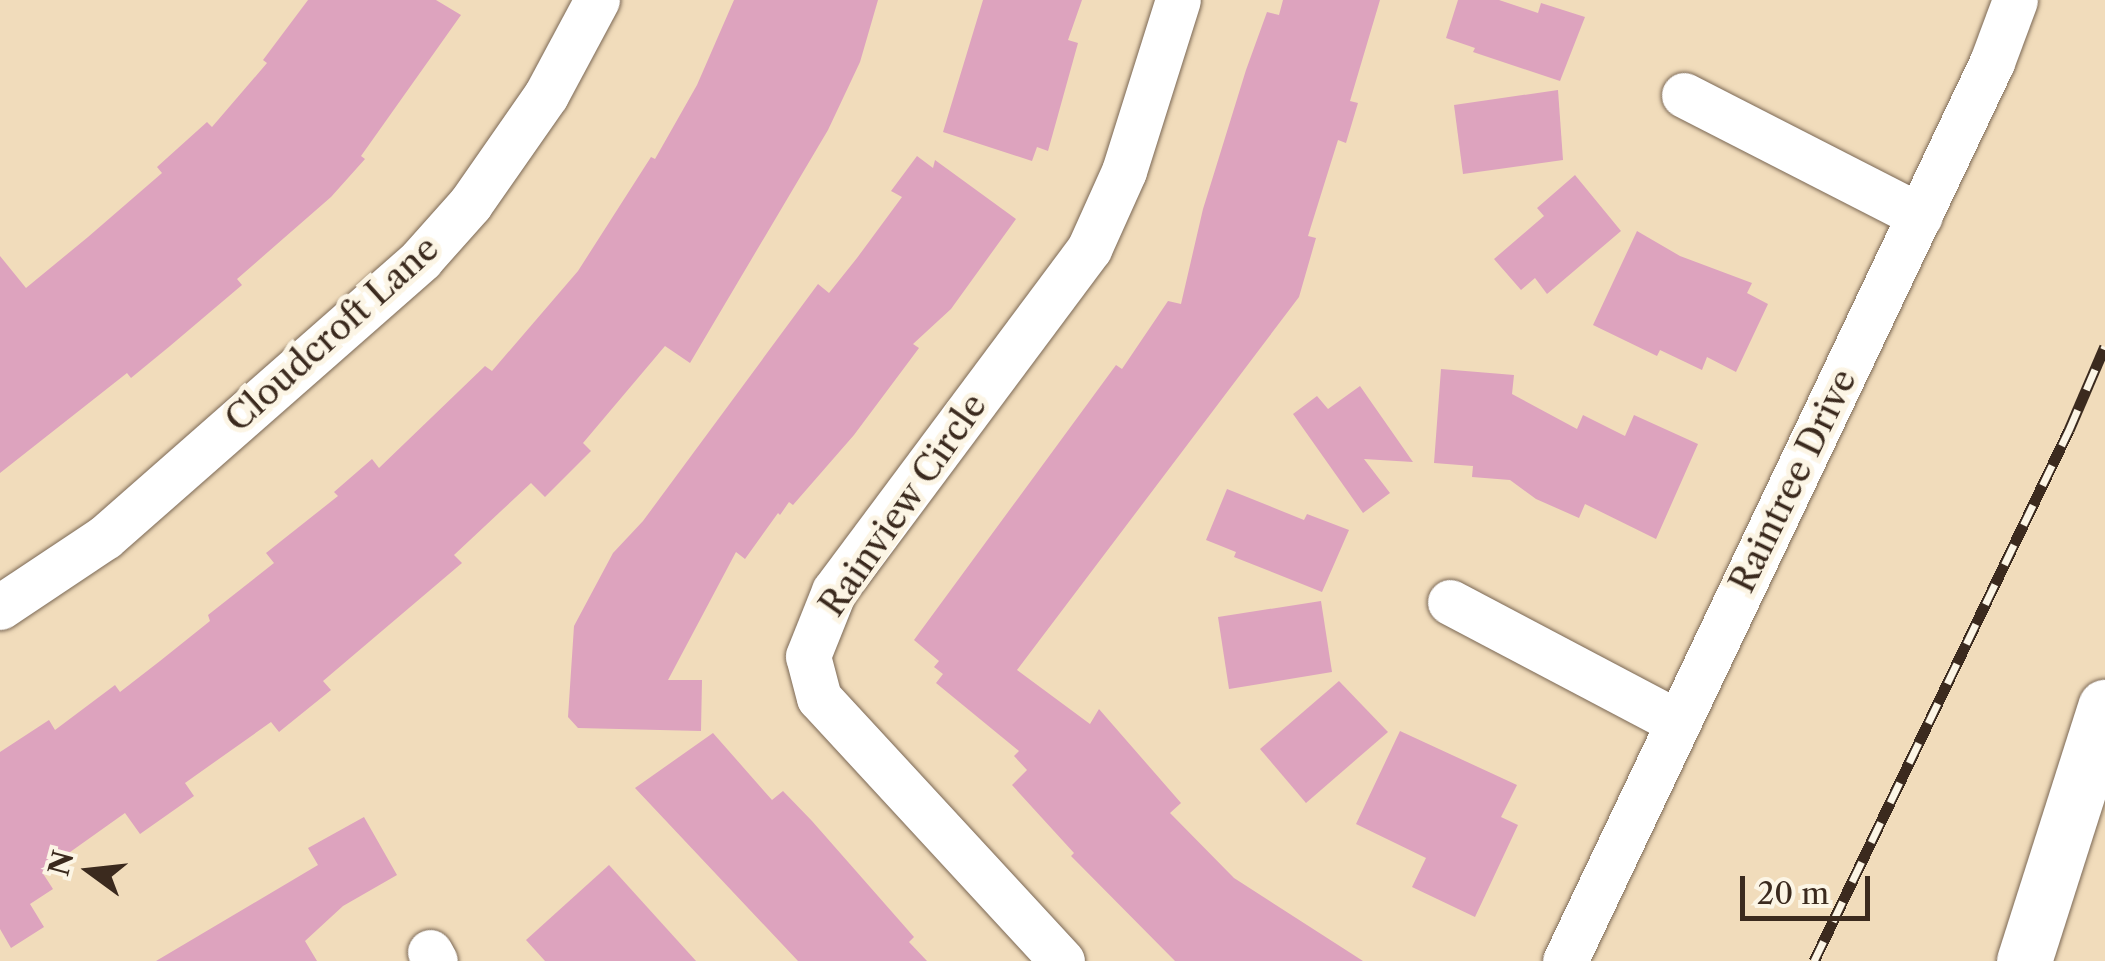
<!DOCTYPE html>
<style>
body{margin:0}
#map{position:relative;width:2105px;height:961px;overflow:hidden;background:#f1dcbb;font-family:"Libre Caslon Text",serif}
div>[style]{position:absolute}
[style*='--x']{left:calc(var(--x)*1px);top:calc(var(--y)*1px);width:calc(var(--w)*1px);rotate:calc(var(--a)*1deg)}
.building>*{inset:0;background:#dda3be}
.roads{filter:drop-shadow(0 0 2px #7b6855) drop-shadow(0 0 2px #7b6855)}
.minor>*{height:45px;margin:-22.5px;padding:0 22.5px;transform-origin:22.5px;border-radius:22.5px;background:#fff}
.tertiary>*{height:55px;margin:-27.5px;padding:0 27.5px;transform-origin:27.5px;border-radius:27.5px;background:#fff}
.rail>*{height:11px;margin-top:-5.5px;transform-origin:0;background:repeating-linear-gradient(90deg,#fcf5e5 0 22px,#3b2a1e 0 44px);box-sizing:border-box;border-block:2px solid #3b2a1e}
span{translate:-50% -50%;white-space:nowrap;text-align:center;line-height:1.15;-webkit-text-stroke:10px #fcf5e5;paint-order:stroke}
.street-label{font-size:35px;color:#3b2a1e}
.north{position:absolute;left:40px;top:821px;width:100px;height:100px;-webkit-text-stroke:8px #fcf5e5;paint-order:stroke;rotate:285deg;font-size:28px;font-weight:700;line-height:40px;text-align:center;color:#3b2a1e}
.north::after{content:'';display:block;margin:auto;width:35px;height:45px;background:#3b2a1e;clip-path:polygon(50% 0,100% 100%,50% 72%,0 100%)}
.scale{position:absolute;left:1740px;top:876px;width:130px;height:45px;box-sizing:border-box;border:5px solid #3b2a1e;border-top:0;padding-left:12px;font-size:30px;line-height:35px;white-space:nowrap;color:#3b2a1e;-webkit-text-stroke:8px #fcf5e5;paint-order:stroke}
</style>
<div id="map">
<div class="building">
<i style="clip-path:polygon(308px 0,436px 0,461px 15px,361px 156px,365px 159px,331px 197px,237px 279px,242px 285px,170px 346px,131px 378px,127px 373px,0 473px,0 256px,26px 288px,88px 237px,162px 173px,157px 167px,207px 122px,212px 127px,267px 63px,263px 60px)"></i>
<i style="clip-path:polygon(734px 0,878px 0,860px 62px,828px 130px,690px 363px,665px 346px,583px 443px,591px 451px,545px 497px,531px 483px,454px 555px,462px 563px,323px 681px,331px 690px,279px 732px,271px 722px,185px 783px,194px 796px,140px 834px,125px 813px,42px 872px,53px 889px,30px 904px,44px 927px,11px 948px,0 929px,0 752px,49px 720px,55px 730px,115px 685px,120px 692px,160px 661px,210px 621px,208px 615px,274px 563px,266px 553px,338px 496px,334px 492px,372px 459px,379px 468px,485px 366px,492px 371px,578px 271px,651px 157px,655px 159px,697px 85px)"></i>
<i style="clip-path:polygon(983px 0,1082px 0,1068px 40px,1078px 43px,1048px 151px,1037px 147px,1032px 161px,943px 132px)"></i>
<i style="clip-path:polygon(1283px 0,1380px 0,1350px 101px,1358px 103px,1346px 143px,1338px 140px,1308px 236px,1316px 238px,1299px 297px,1017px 670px,1090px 724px,1099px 709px,1181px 803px,1170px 813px,1234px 878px,1363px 961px,1175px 961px,1071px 856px,1074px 853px,1012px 785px,1027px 770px,1014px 756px,1019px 751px,936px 683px,943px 674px,934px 667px,939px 661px,914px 640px,1116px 365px,1122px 369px,1168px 301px,1181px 304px,1203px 209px,1246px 70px,1267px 12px,1279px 15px)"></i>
<i style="clip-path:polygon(1458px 0,1499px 0,1538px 13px,1541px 3px,1585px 17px,1560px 81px,1473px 52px,1475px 48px,1446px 38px)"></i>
<i style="clip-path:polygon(1558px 90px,1563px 160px,1463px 174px,1454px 105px)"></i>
<i style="clip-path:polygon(917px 156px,933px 168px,935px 160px,1016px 219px,951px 309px,913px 344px,919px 348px,854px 435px,793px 505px,789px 502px,780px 515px,778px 513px,745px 559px,736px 552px,668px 680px,702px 680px,701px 731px,578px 728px,568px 717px,574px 626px,613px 553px,643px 521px,818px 284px,829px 293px,857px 258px,902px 197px,891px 191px)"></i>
<i style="clip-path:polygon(1575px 175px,1621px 231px,1547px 294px,1535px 278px,1521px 290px,1494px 259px,1544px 216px,1537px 208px)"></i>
<i style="clip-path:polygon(1637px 231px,1680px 256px,1752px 283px,1747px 293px,1768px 304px,1736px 372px,1707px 357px,1702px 370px,1660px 350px,1657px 356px,1593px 325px)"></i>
<i style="clip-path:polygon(1441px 369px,1514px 375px,1512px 394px,1577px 429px,1583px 415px,1625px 436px,1634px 415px,1698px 444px,1656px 539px,1585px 504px,1579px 518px,1536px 499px,1510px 480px,1472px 477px,1473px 466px,1434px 463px)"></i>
<i style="clip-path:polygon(1360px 386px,1413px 462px,1364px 459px,1390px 493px,1363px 513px,1293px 414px,1317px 396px,1328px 409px)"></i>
<i style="clip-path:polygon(1227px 489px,1304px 520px,1307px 514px,1349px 530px,1322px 592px,1234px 557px,1236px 552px,1206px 540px)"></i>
<i style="clip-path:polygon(1321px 601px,1332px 672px,1229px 689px,1218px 617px)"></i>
<i style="clip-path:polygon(1339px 681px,1388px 732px,1306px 803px,1260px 749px)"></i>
<i style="clip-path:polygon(1400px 731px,1517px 785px,1501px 817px,1518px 825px,1475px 917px,1412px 887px,1426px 858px,1356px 824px)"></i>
<i style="clip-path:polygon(713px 733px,772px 800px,783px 791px,812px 821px,914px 937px,909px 942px,927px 961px,798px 961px,635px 788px)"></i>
<i style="clip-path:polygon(364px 817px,397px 875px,343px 906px,305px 941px,317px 961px,156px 961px,318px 865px,308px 848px)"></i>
<i style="clip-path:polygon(609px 865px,696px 961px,545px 961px,526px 940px)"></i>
</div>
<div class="roads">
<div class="minor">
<i style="--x:1684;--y:95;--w:265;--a:27.1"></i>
<i style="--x:1450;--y:602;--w:258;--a:27.8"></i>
<i style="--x:0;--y:607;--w:126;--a:-33.7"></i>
<i style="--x:105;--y:537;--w:421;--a:-41.3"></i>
<i style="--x:421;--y:259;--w:74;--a:-48.3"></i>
<i style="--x:470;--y:204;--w:133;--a:-55.1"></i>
<i style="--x:546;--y:95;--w:108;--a:-61.8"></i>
<i style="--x:430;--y:952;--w:10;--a:61"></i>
<i style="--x:1062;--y:961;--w:358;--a:-132.7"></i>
<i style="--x:819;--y:698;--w:43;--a:-104.7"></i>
<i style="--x:808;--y:656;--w:70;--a:-68.2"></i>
<i style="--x:834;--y:591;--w:427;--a:-53.3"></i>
<i style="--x:1089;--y:249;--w:85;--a:-65.8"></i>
<i style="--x:1124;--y:171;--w:179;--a:-72.5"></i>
<i style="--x:1565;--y:961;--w:995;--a:-64.59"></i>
<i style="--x:1992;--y:62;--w:66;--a:-69.6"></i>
</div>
<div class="tertiary">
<i style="--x:2024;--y:961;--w:267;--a:-72.3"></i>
</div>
</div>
<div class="rail">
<i style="--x:1814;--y:961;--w:589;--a:-64.35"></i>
<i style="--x:2069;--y:430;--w:91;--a:-66.8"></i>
</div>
<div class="street-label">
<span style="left:332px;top:334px;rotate:-42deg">Cloudcroft Lane</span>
<span style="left:1793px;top:481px;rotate:-64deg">Raintree Drive</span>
<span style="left:903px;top:505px;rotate:-55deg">Rainview Circle</span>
</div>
<div class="north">N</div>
<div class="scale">20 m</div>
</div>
